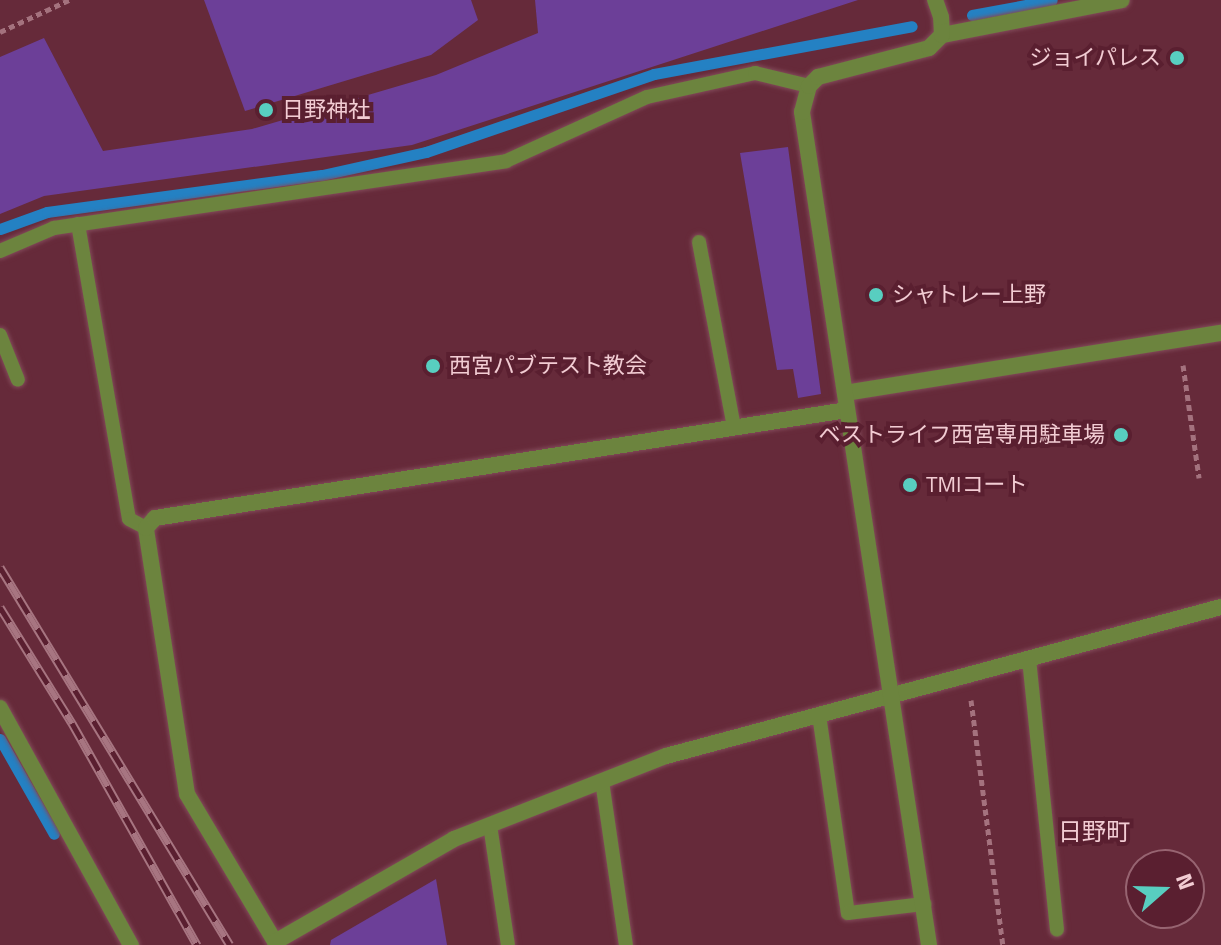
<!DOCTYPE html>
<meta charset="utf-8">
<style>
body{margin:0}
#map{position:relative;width:1221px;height:945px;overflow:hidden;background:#662a3a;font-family:"Titillium Web","Noto Sans JP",sans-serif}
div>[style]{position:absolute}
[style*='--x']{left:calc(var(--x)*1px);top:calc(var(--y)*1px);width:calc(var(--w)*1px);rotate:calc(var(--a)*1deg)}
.green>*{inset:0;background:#6c3f98}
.stream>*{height:11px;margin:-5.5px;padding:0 5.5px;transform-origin:5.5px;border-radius:5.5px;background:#2481c3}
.path>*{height:5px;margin-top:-2.5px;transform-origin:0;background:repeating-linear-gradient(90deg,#a4727e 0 6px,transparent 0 10px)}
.roads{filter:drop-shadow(0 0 2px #824a59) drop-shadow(0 0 2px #824a59)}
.service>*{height:14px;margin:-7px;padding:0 7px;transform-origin:7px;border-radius:7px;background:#6c843e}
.minor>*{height:16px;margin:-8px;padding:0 8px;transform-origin:8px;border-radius:8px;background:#6c843e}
.tertiary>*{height:16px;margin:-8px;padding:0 8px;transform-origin:8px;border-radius:8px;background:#6c843e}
.rail>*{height:9px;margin-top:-4.5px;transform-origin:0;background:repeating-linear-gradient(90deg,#5a1f30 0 18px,#a77581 0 36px);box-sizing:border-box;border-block:2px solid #a77581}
.dots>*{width:22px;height:22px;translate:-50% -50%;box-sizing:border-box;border:4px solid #5a1f30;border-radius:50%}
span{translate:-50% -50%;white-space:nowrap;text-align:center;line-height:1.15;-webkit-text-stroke:8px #5a1f30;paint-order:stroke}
.poi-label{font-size:22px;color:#f2ccd3}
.right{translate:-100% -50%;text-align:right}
.left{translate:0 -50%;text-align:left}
.neighbourhood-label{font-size:24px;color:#f2ccd3}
.north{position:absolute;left:1125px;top:849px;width:80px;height:80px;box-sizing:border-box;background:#5a1f30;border:2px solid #976471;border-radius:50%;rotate:70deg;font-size:22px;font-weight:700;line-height:32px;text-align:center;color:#f2ccd3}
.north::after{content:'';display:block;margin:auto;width:28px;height:36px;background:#58cec0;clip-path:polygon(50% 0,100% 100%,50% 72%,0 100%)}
</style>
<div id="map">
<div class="green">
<i style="clip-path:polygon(204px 0,471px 0,478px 20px,431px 55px,245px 111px)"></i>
<i style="clip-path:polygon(535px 0,858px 0,412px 145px,44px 196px,0 214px,0 57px,44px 38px,103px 151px,252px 129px,436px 75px,538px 33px)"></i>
<i style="clip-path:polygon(788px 147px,821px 394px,798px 398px,793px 369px,777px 370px,740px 153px)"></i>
<i style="clip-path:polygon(436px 879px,447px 945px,330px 945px,331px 940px)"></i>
</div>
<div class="stream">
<i style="--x:972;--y:15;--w:81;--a:-10.6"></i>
<i style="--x:0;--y:229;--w:50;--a:-19.9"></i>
<i style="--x:47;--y:212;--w:277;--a:-7.7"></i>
<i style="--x:322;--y:175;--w:107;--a:-12.5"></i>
<i style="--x:426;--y:152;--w:241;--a:-18.9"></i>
<i style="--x:654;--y:74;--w:262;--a:-10.5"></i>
<i style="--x:0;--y:739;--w:109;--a:60.4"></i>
</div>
<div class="path">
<i style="--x:0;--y:32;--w:76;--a:-24.9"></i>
<i style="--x:1183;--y:365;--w:114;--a:81.9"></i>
<i style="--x:971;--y:700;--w:247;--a:82.6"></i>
</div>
<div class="roads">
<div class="service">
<i style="--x:78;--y:224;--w:299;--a:80.2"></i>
<i style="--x:129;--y:519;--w:19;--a:28"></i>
<i style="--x:699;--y:242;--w:188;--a:79.3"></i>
<i style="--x:0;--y:251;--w:59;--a:-23.1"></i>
<i style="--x:54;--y:228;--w:457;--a:-8.4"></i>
<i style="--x:506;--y:161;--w:155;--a:-24.4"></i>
<i style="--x:647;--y:97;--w:111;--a:-12.5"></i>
<i style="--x:755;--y:73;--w:56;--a:13.5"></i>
<i style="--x:0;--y:335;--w:48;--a:68.2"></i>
<i style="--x:1029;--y:659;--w:272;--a:84.1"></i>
<i style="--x:819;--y:715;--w:200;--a:81.7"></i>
<i style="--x:848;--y:913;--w:77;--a:-6.8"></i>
<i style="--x:602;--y:781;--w:166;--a:81.7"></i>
<i style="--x:490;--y:825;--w:121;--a:81.5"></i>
</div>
<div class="minor">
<i style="--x:942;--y:35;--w:183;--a:-11"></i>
<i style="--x:845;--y:393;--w:381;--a:-9.1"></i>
<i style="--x:0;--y:708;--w:271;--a:61.1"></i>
<i style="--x:277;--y:945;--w:176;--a:-120.8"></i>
<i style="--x:187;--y:794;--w:269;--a:-98.8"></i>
<i style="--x:146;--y:528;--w:13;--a:-48"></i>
<i style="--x:155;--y:518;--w:700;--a:-8.87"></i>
</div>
<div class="tertiary">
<i style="--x:275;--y:942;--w:207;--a:-29.9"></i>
<i style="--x:454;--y:839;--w:228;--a:-21.4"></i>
<i style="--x:666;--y:756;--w:575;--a:-15.03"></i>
<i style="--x:929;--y:945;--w:843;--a:-98.67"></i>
<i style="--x:802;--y:112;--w:27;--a:-75"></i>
<i style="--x:809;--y:86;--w:13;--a:-45"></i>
<i style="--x:818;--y:77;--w:115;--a:-14.6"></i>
<i style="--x:929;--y:48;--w:18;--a:-45"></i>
<i style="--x:942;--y:35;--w:18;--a:-93"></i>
<i style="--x:941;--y:17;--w:18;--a:-109"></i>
</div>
</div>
<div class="rail">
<i style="--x:0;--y:567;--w:442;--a:58.7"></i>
<i style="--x:0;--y:607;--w:137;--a:58.2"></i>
<i style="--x:72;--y:723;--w:255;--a:60.6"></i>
</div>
<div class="dots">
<i style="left:1177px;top:58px;background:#58cec0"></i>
<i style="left:266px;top:110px;background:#58cec0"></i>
<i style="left:876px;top:295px;background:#58cec0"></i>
<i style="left:433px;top:366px;background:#58cec0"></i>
<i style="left:1121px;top:435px;background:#58cec0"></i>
<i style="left:910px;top:485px;background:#58cec0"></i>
</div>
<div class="poi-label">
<span class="right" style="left:1161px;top:58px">ジョイパレス</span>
<span class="left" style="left:282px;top:110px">日野神社</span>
<span class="left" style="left:892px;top:295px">シャトレー上野</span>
<span class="left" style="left:449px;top:366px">西宮パブテスト教会</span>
<span class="right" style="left:1105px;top:435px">ベストライフ西宮専用駐車場</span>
<span class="left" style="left:926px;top:485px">TMIコート</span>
</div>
<div class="neighbourhood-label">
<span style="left:1094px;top:832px">日野町</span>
</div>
<div class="north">N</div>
</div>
